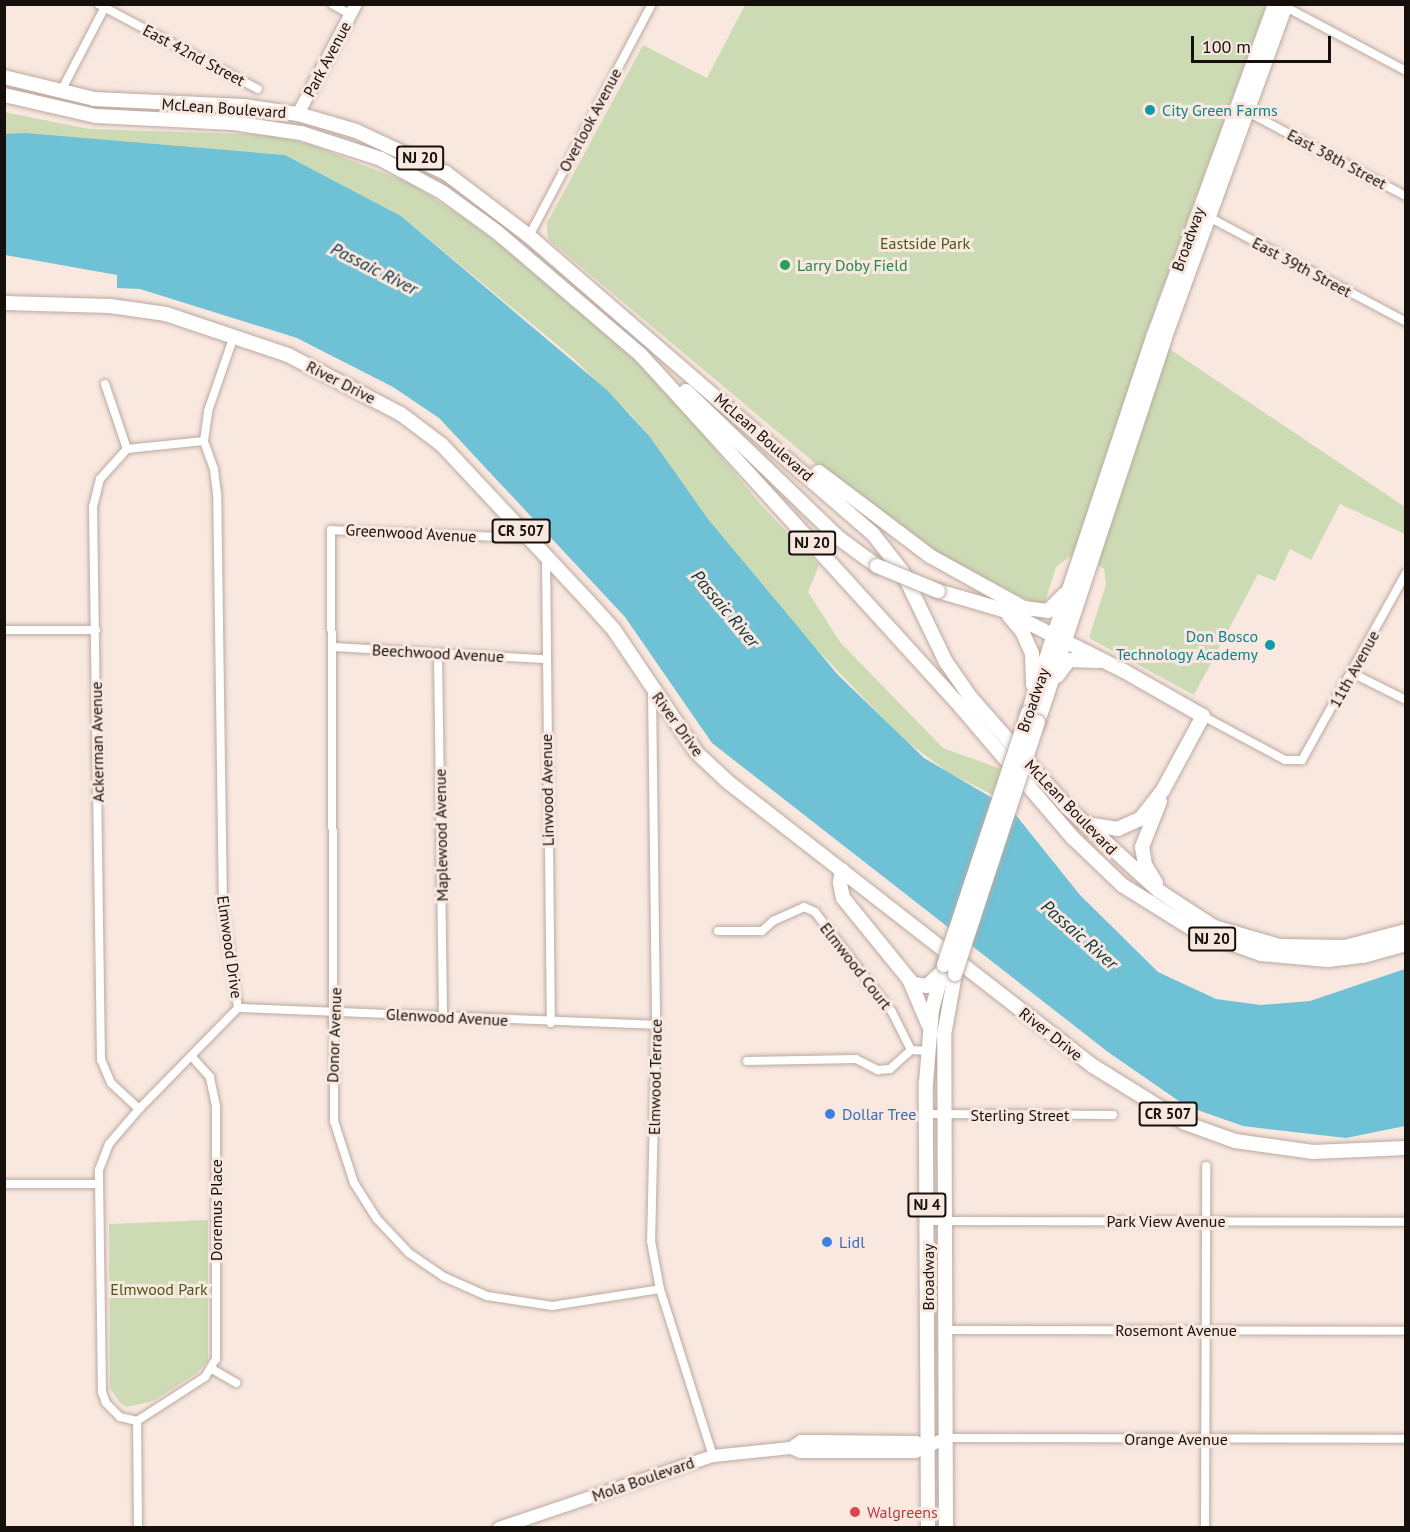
<!DOCTYPE html>
<style>
body{margin:0}
#map{position:relative;width:1410px;height:1532px;overflow:hidden;background:#f9e8df;font-family:"PT Sans",sans-serif}
div>[style]{position:absolute}
[style*='--x']{left:calc(var(--x)*1px);top:calc(var(--y)*1px);width:calc(var(--w)*1px);rotate:calc(var(--a)*1deg)}
.green>*{inset:0;background:#cddbb4}
.water>*{inset:0;background:#6fc1d5}
.roads{filter:drop-shadow(0 0 2px #bbaaa2) drop-shadow(0 0 2px #bbaaa2)}
.street>*{height:8px;margin:-4px;padding:0 4px;transform-origin:4px;border-radius:4px;background:#fff}
.secondary>*{height:12px;margin:-6px;padding:0 6px;transform-origin:6px;border-radius:6px;background:#fff}
.primary>*{height:14px;margin:-7px;padding:0 7px;transform-origin:7px;border-radius:7px;background:#fff}
.bridges{filter:drop-shadow(0 0 2px #bbaaa2) drop-shadow(0 0 2px #bbaaa2)}
.primary-bridge>*{height:14px;margin:-7px;padding:0 7px;transform-origin:7px;border-radius:7px;background:#fff}
.dots>*{width:16px;height:16px;translate:-50% -50%;box-sizing:border-box;border:3px solid #f9e8df;border-radius:50%}
span{translate:-50% -50%;white-space:nowrap;text-align:center;line-height:1.15;-webkit-text-stroke:6px #f9e8df;paint-order:stroke}
.shield-label span{padding:2px 4px;background:#f9e8df;border:2px solid;border-radius:4px;-webkit-text-stroke-width:0}
.shield-label{font-size:15px;color:#16100d;font-weight:700}
.street-label{font-size:16px;color:#16100d}
.culture-label{font-size:16px;color:#0d838f}
.left{translate:0 -50%;text-align:left}
.right{translate:-100% -50%;text-align:right}
.park-label{font-size:16px;color:#475817}
.leisure-label{font-size:16px;color:#27864d}
.shop-label{font-size:16px;color:#366cbe}
.health-label{font-size:16px;color:#be3a42}
.water-label{font-size:18px;color:#0c343d;font-style:italic}
.frame{position:absolute;inset:0;border:6px solid #16100d;pointer-events:none}
.scale{position:absolute;left:1191px;top:36px;width:140px;height:27px;box-sizing:border-box;border:3px solid #16100d;border-top:0;padding-left:8px;font-size:18px;line-height:21px;white-space:nowrap;color:#16100d;-webkit-text-stroke:4px #f9e8df;paint-order:stroke}
</style>
<div id="map">
<div class="green">
<i style="clip-path:polygon(745px 5px,1266px 5px,1146px 333px,1405px 507px,1405px 534px,1340px 504px,1311px 560px,1290px 549px,1275px 581px,1258px 574px,1194px 695px,1089px 638px,1106px 584px,1104px 569px,1092px 560px,1070px 556px,1056px 567px,1043px 608px,942px 556px,866px 506px,549px 240px,547px 232px,547px 223px,643px 45px,707px 78px)"></i>
<i style="clip-path:polygon(4px 112px,89px 129px,268px 135px,309px 144px,410px 183px,464px 218px,533px 270px,662px 384px,761px 505px,819px 565px,808px 592px,840px 642px,943px 748px,1001px 769px,993px 795px,949px 773px,902px 738px,805px 637px,708px 519px,633px 417px,572px 357px,401px 216px,285px 155px,5px 134px)"></i>
<i style="clip-path:polygon(208px 1220px,208px 1360px,197px 1373px,153px 1401px,127px 1407px,120px 1403px,110px 1388px,109px 1224px)"></i>
</div>
<div class="water">
<i style="clip-path:polygon(25px 133px,285px 155px,401px 216px,607px 390px,650px 437px,708px 519px,838px 675px,924px 758px,1011px 809px,1080px 895px,1158px 972px,1216px 999px,1261px 1005px,1310px 1001px,1405px 969px,1405px 1126px,1346px 1138px,1243px 1126px,1186px 1106px,1108px 1052px,712px 743px,625px 617px,439px 418px,393px 387px,297px 338px,140px 289px,117px 288px,117px 275px,5px 255px,4px 134px)"></i>
</div>
<div class="roads">
<div class="street">
<i style="--x:98;--y:4;--w:181;--a:28"></i>
<i style="--x:332;--y:4;--w:22;--a:30"></i>
<i style="--x:1282;--y:5;--w:140;--a:28"></i>
<i style="--x:60;--y:93;--w:99;--a:-62.4"></i>
<i style="--x:1244;--y:110;--w:183;--a:28"></i>
<i style="--x:1205;--y:215;--w:228;--a:28"></i>
<i style="--x:529;--y:236;--w:263;--a:-62.1"></i>
<i style="--x:105;--y:384;--w:69;--a:71.3"></i>
<i style="--x:527;--y:538;--w:196;--a:-177.7"></i>
<i style="--x:331;--y:530;--w:591;--a:89.71"></i>
<i style="--x:334;--y:1121;--w:65;--a:72.1"></i>
<i style="--x:354;--y:1183;--w:43;--a:57.4"></i>
<i style="--x:377;--y:1219;--w:47;--a:46.7"></i>
<i style="--x:409;--y:1253;--w:42;--a:34.4"></i>
<i style="--x:444;--y:1277;--w:47;--a:23.8"></i>
<i style="--x:487;--y:1296;--w:66;--a:8.7"></i>
<i style="--x:552;--y:1306;--w:109;--a:-8.9"></i>
<i style="--x:546;--y:558;--w:465;--a:89.4"></i>
<i style="--x:4;--y:630;--w:92;--a:0"></i>
<i style="--x:333;--y:647;--w:211;--a:3.3"></i>
<i style="--x:438;--y:654;--w:363;--a:89.2"></i>
<i style="--x:1352;--y:673;--w:60;--a:26.6"></i>
<i style="--x:652;--y:689;--w:336;--a:89.3"></i>
<i style="--x:656;--y:1025;--w:216;--a:91.3"></i>
<i style="--x:651;--y:1241;--w:49;--a:79.4"></i>
<i style="--x:660;--y:1289;--w:175;--a:72.4"></i>
<i style="--x:1203;--y:716;--w:93;--a:28.2"></i>
<i style="--x:1285;--y:760;--w:17;--a:0"></i>
<i style="--x:1302;--y:760;--w:214;--a:-60.9"></i>
<i style="--x:718;--y:931;--w:44;--a:0"></i>
<i style="--x:762;--y:931;--w:15;--a:-42"></i>
<i style="--x:773;--y:921;--w:34;--a:-24"></i>
<i style="--x:804;--y:907;--w:12;--a:24"></i>
<i style="--x:815;--y:912;--w:126;--a:52.4"></i>
<i style="--x:892;--y:1012;--w:42;--a:63.4"></i>
<i style="--x:911;--y:1050;--w:17;--a:3"></i>
<i style="--x:238;--y:1008;--w:418;--a:2.3"></i>
<i style="--x:747;--y:1061;--w:109;--a:-1.1"></i>
<i style="--x:856;--y:1059;--w:25;--a:27"></i>
<i style="--x:878;--y:1070;--w:12;--a:-5"></i>
<i style="--x:890;--y:1069;--w:28;--a:-42"></i>
<i style="--x:139;--y:1109;--w:38;--a:-137"></i>
<i style="--x:111;--y:1083;--w:25;--a:-113"></i>
<i style="--x:101;--y:1060;--w:553;--a:-90.83"></i>
<i style="--x:93;--y:507;--w:29;--a:-76"></i>
<i style="--x:100;--y:479;--w:40;--a:-48"></i>
<i style="--x:127;--y:449;--w:77;--a:-5.9"></i>
<i style="--x:926;--y:1114;--w:187;--a:0.3"></i>
<i style="--x:4;--y:1184;--w:95;--a:0"></i>
<i style="--x:927;--y:1221;--w:479;--a:0.1"></i>
<i style="--x:946;--y:1330;--w:460;--a:0.1"></i>
<i style="--x:212;--y:1369;--w:28;--a:30"></i>
<i style="--x:137;--y:1421;--w:81;--a:-32.9"></i>
<i style="--x:205;--y:1377;--w:21;--a:-59"></i>
<i style="--x:216;--y:1359;--w:253;--a:-90"></i>
<i style="--x:216;--y:1106;--w:30;--a:-102"></i>
<i style="--x:210;--y:1077;--w:25;--a:-132"></i>
<i style="--x:946;--y:1438;--w:460;--a:0.1"></i>
<i style="--x:138;--y:1528;--w:107;--a:-90.5"></i>
<i style="--x:137;--y:1421;--w:17;--a:-167"></i>
<i style="--x:120;--y:1417;--w:20;--a:-135"></i>
<i style="--x:106;--y:1403;--w:12;--a:-110"></i>
<i style="--x:102;--y:1392;--w:222;--a:-90.8"></i>
<i style="--x:99;--y:1170;--w:28;--a:-69"></i>
<i style="--x:109;--y:1144;--w:46;--a:-49.4"></i>
<i style="--x:139;--y:1109;--w:141;--a:-45.6"></i>
<i style="--x:238;--y:1008;--w:99;--a:-98.7"></i>
<i style="--x:223;--y:910;--w:416;--a:-90.8"></i>
<i style="--x:217;--y:494;--w:25;--a:-97"></i>
<i style="--x:214;--y:469;--w:30;--a:-110"></i>
<i style="--x:204;--y:441;--w:30;--a:-82"></i>
<i style="--x:208;--y:411;--w:79;--a:-70.9"></i>
<i style="--x:1205;--y:1528;--w:362;--a:-89.8"></i>
</div>
<div class="secondary">
<i style="--x:298;--y:114;--w:124;--a:-62.2"></i>
<i style="--x:791;--y:1448;--w:11;--a:22"></i>
<i style="--x:801;--y:1452;--w:114;--a:0"></i>
<i style="--x:915;--y:1452;--w:34;--a:-24"></i>
<i style="--x:499;--y:1528;--w:226;--a:-18.6"></i>
<i style="--x:713;--y:1456;--w:78;--a:-5.9"></i>
<i style="--x:791;--y:1448;--w:12;--a:-35"></i>
<i style="--x:801;--y:1441;--w:14;--a:0"></i>
<i style="--x:815;--y:1441;--w:101;--a:0.6"></i>
<i style="--x:916;--y:1442;--w:13;--a:23"></i>
</div>
<div class="primary">
<i style="--x:4;--y:77;--w:93;--a:13.7"></i>
<i style="--x:94;--y:99;--w:149;--a:2.7"></i>
<i style="--x:243;--y:106;--w:56;--a:8.3"></i>
<i style="--x:298;--y:114;--w:60;--a:16.3"></i>
<i style="--x:356;--y:131;--w:99;--a:25"></i>
<i style="--x:446;--y:173;--w:104;--a:37.2"></i>
<i style="--x:529;--y:236;--w:455;--a:40.9"></i>
<i style="--x:873;--y:534;--w:47;--a:51.9"></i>
<i style="--x:902;--y:571;--w:101;--a:64.2"></i>
<i style="--x:946;--y:662;--w:44;--a:55.2"></i>
<i style="--x:971;--y:698;--w:145;--a:48.6"></i>
<i style="--x:1067;--y:807;--w:125;--a:42.4"></i>
<i style="--x:1159;--y:891;--w:66;--a:33.2"></i>
<i style="--x:1214;--y:927;--w:68;--a:16.3"></i>
<i style="--x:1279;--y:946;--w:66;--a:0.9"></i>
<i style="--x:1345;--y:947;--w:63;--a:-14.7"></i>
<i style="--x:4;--y:95;--w:94;--a:12.9"></i>
<i style="--x:96;--y:116;--w:137;--a:2.9"></i>
<i style="--x:233;--y:123;--w:69;--a:8.4"></i>
<i style="--x:301;--y:133;--w:84;--a:18"></i>
<i style="--x:381;--y:159;--w:69;--a:28.4"></i>
<i style="--x:442;--y:192;--w:68;--a:36"></i>
<i style="--x:497;--y:232;--w:188;--a:40.5"></i>
<i style="--x:640;--y:354;--w:477;--a:47.7"></i>
<i style="--x:961;--y:707;--w:171;--a:49.5"></i>
<i style="--x:1072;--y:837;--w:69;--a:43.8"></i>
<i style="--x:1122;--y:885;--w:85;--a:32"></i>
<i style="--x:1194;--y:930;--w:71;--a:19.7"></i>
<i style="--x:1261;--y:954;--w:67;--a:5.1"></i>
<i style="--x:1328;--y:960;--w:35;--a:-7"></i>
<i style="--x:1363;--y:956;--w:45;--a:-15.6"></i>
<i style="--x:4;--y:303;--w:106;--a:1.6"></i>
<i style="--x:110;--y:306;--w:57;--a:8.1"></i>
<i style="--x:166;--y:314;--w:129;--a:18.6"></i>
<i style="--x:288;--y:355;--w:127;--a:27.6"></i>
<i style="--x:401;--y:414;--w:51;--a:37.1"></i>
<i style="--x:442;--y:445;--w:214;--a:46.9"></i>
<i style="--x:588;--y:601;--w:39;--a:48"></i>
<i style="--x:614;--y:630;--w:148;--a:56"></i>
<i style="--x:697;--y:753;--w:42;--a:43.1"></i>
<i style="--x:728;--y:782;--w:462;--a:37.9"></i>
<i style="--x:1093;--y:1066;--w:108;--a:31.8"></i>
<i style="--x:1185;--y:1123;--w:53;--a:19.8"></i>
<i style="--x:1235;--y:1141;--w:79;--a:8"></i>
<i style="--x:1313;--y:1152;--w:93;--a:-2.5"></i>
<i style="--x:686;--y:391;--w:214;--a:43.9"></i>
<i style="--x:840;--y:539;--w:46;--a:36.1"></i>
<i style="--x:819;--y:472;--w:139;--a:37.1"></i>
<i style="--x:930;--y:556;--w:107;--a:29"></i>
<i style="--x:1024;--y:608;--w:24;--a:7"></i>
<i style="--x:1048;--y:611;--w:24;--a:-45"></i>
<i style="--x:938;--y:591;--w:68;--a:16.3"></i>
<i style="--x:1003;--y:610;--w:136;--a:26.8"></i>
<i style="--x:1124;--y:671;--w:91;--a:29.7"></i>
<i style="--x:1203;--y:716;--w:84;--a:118.4"></i>
<i style="--x:1163;--y:790;--w:37;--a:128"></i>
<i style="--x:1140;--y:819;--w:24;--a:156"></i>
<i style="--x:1118;--y:829;--w:32;--a:-171"></i>
<i style="--x:1009;--y:616;--w:20;--a:49"></i>
<i style="--x:1022;--y:631;--w:24;--a:66"></i>
<i style="--x:1032;--y:653;--w:32;--a:88"></i>
<i style="--x:1057;--y:676;--w:20;--a:-53"></i>
<i style="--x:1069;--y:660;--w:29;--a:2"></i>
<i style="--x:1028;--y:713;--w:398;--a:-71.6"></i>
<i style="--x:1154;--y:335;--w:352;--a:-69.9"></i>
<i style="--x:1038;--y:722;--w:402;--a:-71.7"></i>
<i style="--x:1164;--y:340;--w:357;--a:-70"></i>
<i style="--x:842;--y:870;--w:13;--a:99"></i>
<i style="--x:840;--y:883;--w:15;--a:79"></i>
<i style="--x:843;--y:898;--w:111;--a:50.9"></i>
<i style="--x:913;--y:984;--w:14;--a:8"></i>
<i style="--x:927;--y:986;--w:18;--a:-43"></i>
<i style="--x:1156;--y:883;--w:21;--a:-121"></i>
<i style="--x:1145;--y:865;--w:18;--a:-99"></i>
<i style="--x:1142;--y:847;--w:49;--a:-68.6"></i>
<i style="--x:909;--y:979;--w:49;--a:67.1"></i>
<i style="--x:928;--y:1528;--w:445;--a:-90.3"></i>
<i style="--x:926;--y:1083;--w:73;--a:-85.3"></i>
<i style="--x:932;--y:1010;--w:47;--a:-75.1"></i>
<i style="--x:946;--y:1528;--w:493;--a:-90.2"></i>
<i style="--x:944;--y:1035;--w:62;--a:-79.8"></i>
</div>
</div>
<div class="bridges">
<div class="primary-bridge">
<i style="--x:877;--y:566;--w:66;--a:22.3"></i>
<i style="--x:944;--y:965;--w:266;--a:-71.6"></i>
<i style="--x:955;--y:974;--w:265;--a:-71.8"></i>
</div>
</div>
<div class="dots">
<i style="left:1150px;top:110px;background:#0f9aa8"></i>
<i style="left:785px;top:265px;background:#2e9e5b"></i>
<i style="left:1270px;top:645px;background:#0f9aa8"></i>
<i style="left:830px;top:1114px;background:#3f7fe0"></i>
<i style="left:827px;top:1242px;background:#3f7fe0"></i>
<i style="left:855px;top:1512px;background:#e0444e"></i>
</div>
<div class="shield-label">
<span style="left:420px;top:158px">NJ 20</span>
<span style="left:521px;top:531px">CR 507</span>
<span style="left:812px;top:543px">NJ 20</span>
<span style="left:1212px;top:939px">NJ 20</span>
<span style="left:1168px;top:1114px">CR 507</span>
<span style="left:927px;top:1205px">NJ 4</span>
</div>
<div class="street-label">
<span style="left:194px;top:55px;rotate:28deg">East 42nd Street</span>
<span style="left:327px;top:59px;rotate:-62deg">Park Avenue</span>
<span style="left:224px;top:108px;rotate:4deg">McLean Boulevard</span>
<span style="left:590px;top:120px;rotate:-62deg">Overlook Avenue</span>
<span style="left:1337px;top:159px;rotate:28deg">East 38th Street</span>
<span style="left:1188px;top:239px;rotate:-70deg">Broadway</span>
<span style="left:1302px;top:267px;rotate:28deg">East 39th Street</span>
<span style="left:341px;top:382px;rotate:27deg">River Drive</span>
<span style="left:764px;top:437px;rotate:41deg">McLean Boulevard</span>
<span style="left:411px;top:533px;rotate:3deg">Greenwood Avenue</span>
<span style="left:438px;top:653px;rotate:3deg">Beechwood Avenue</span>
<span style="left:1354px;top:669px;rotate:-61deg">11th Avenue</span>
<span style="left:1033px;top:700px;rotate:-71deg">Broadway</span>
<span style="left:678px;top:724px;rotate:54deg">River Drive</span>
<span style="left:97px;top:742px;rotate:-91deg">Ackerman Avenue</span>
<span style="left:547px;top:790px;rotate:-91deg">Linwood Avenue</span>
<span style="left:1071px;top:807px;rotate:46deg">McLean Boulevard</span>
<span style="left:441px;top:835px;rotate:-91deg">Maplewood Avenue</span>
<span style="left:230px;top:947px;rotate:82deg">Elmwood Drive</span>
<span style="left:856px;top:966px;rotate:52deg">Elmwood Court</span>
<span style="left:447px;top:1017px;rotate:3deg">Glenwood Avenue</span>
<span style="left:1051px;top:1034px;rotate:38deg">River Drive</span>
<span style="left:334px;top:1035px;rotate:-88deg">Donor Avenue</span>
<span style="left:655px;top:1077px;rotate:-89deg">Elmwood Terrace</span>
<span style="left:1020px;top:1115px">Sterling Street</span>
<span style="left:216px;top:1210px;rotate:-90deg">Doremus Place</span>
<span style="left:1166px;top:1221px">Park View Avenue</span>
<span style="left:928px;top:1277px;rotate:-90deg">Broadway</span>
<span style="left:1176px;top:1330px">Rosemont Avenue</span>
<span style="left:1176px;top:1439px">Orange Avenue</span>
<span style="left:643px;top:1479px;rotate:-19deg">Mola Boulevard</span>
</div>
<div class="culture-label">
<span class="left" style="left:1162px;top:110px">City Green Farms</span>
<span class="right" style="left:1258px;top:645px">Don Bosco<br>Technology Academy</span>
</div>
<div class="park-label">
<span style="left:925px;top:243px">Eastside Park</span>
<span style="left:159px;top:1289px">Elmwood Park</span>
</div>
<div class="leisure-label">
<span class="left" style="left:797px;top:265px">Larry Doby Field</span>
</div>
<div class="shop-label">
<span class="left" style="left:842px;top:1114px">Dollar Tree</span>
<span class="left" style="left:839px;top:1242px">Lidl</span>
</div>
<div class="health-label">
<span class="left" style="left:867px;top:1512px">Walgreens</span>
</div>
<div class="water-label">
<span style="left:374px;top:269px;rotate:27deg">Passaic River</span>
<span style="left:725px;top:609px;rotate:50deg">Passaic River</span>
<span style="left:1079px;top:935px;rotate:41deg">Passaic River</span>
</div>
<div class="frame"></div>
<div class="scale">100 m</div>
</div>
